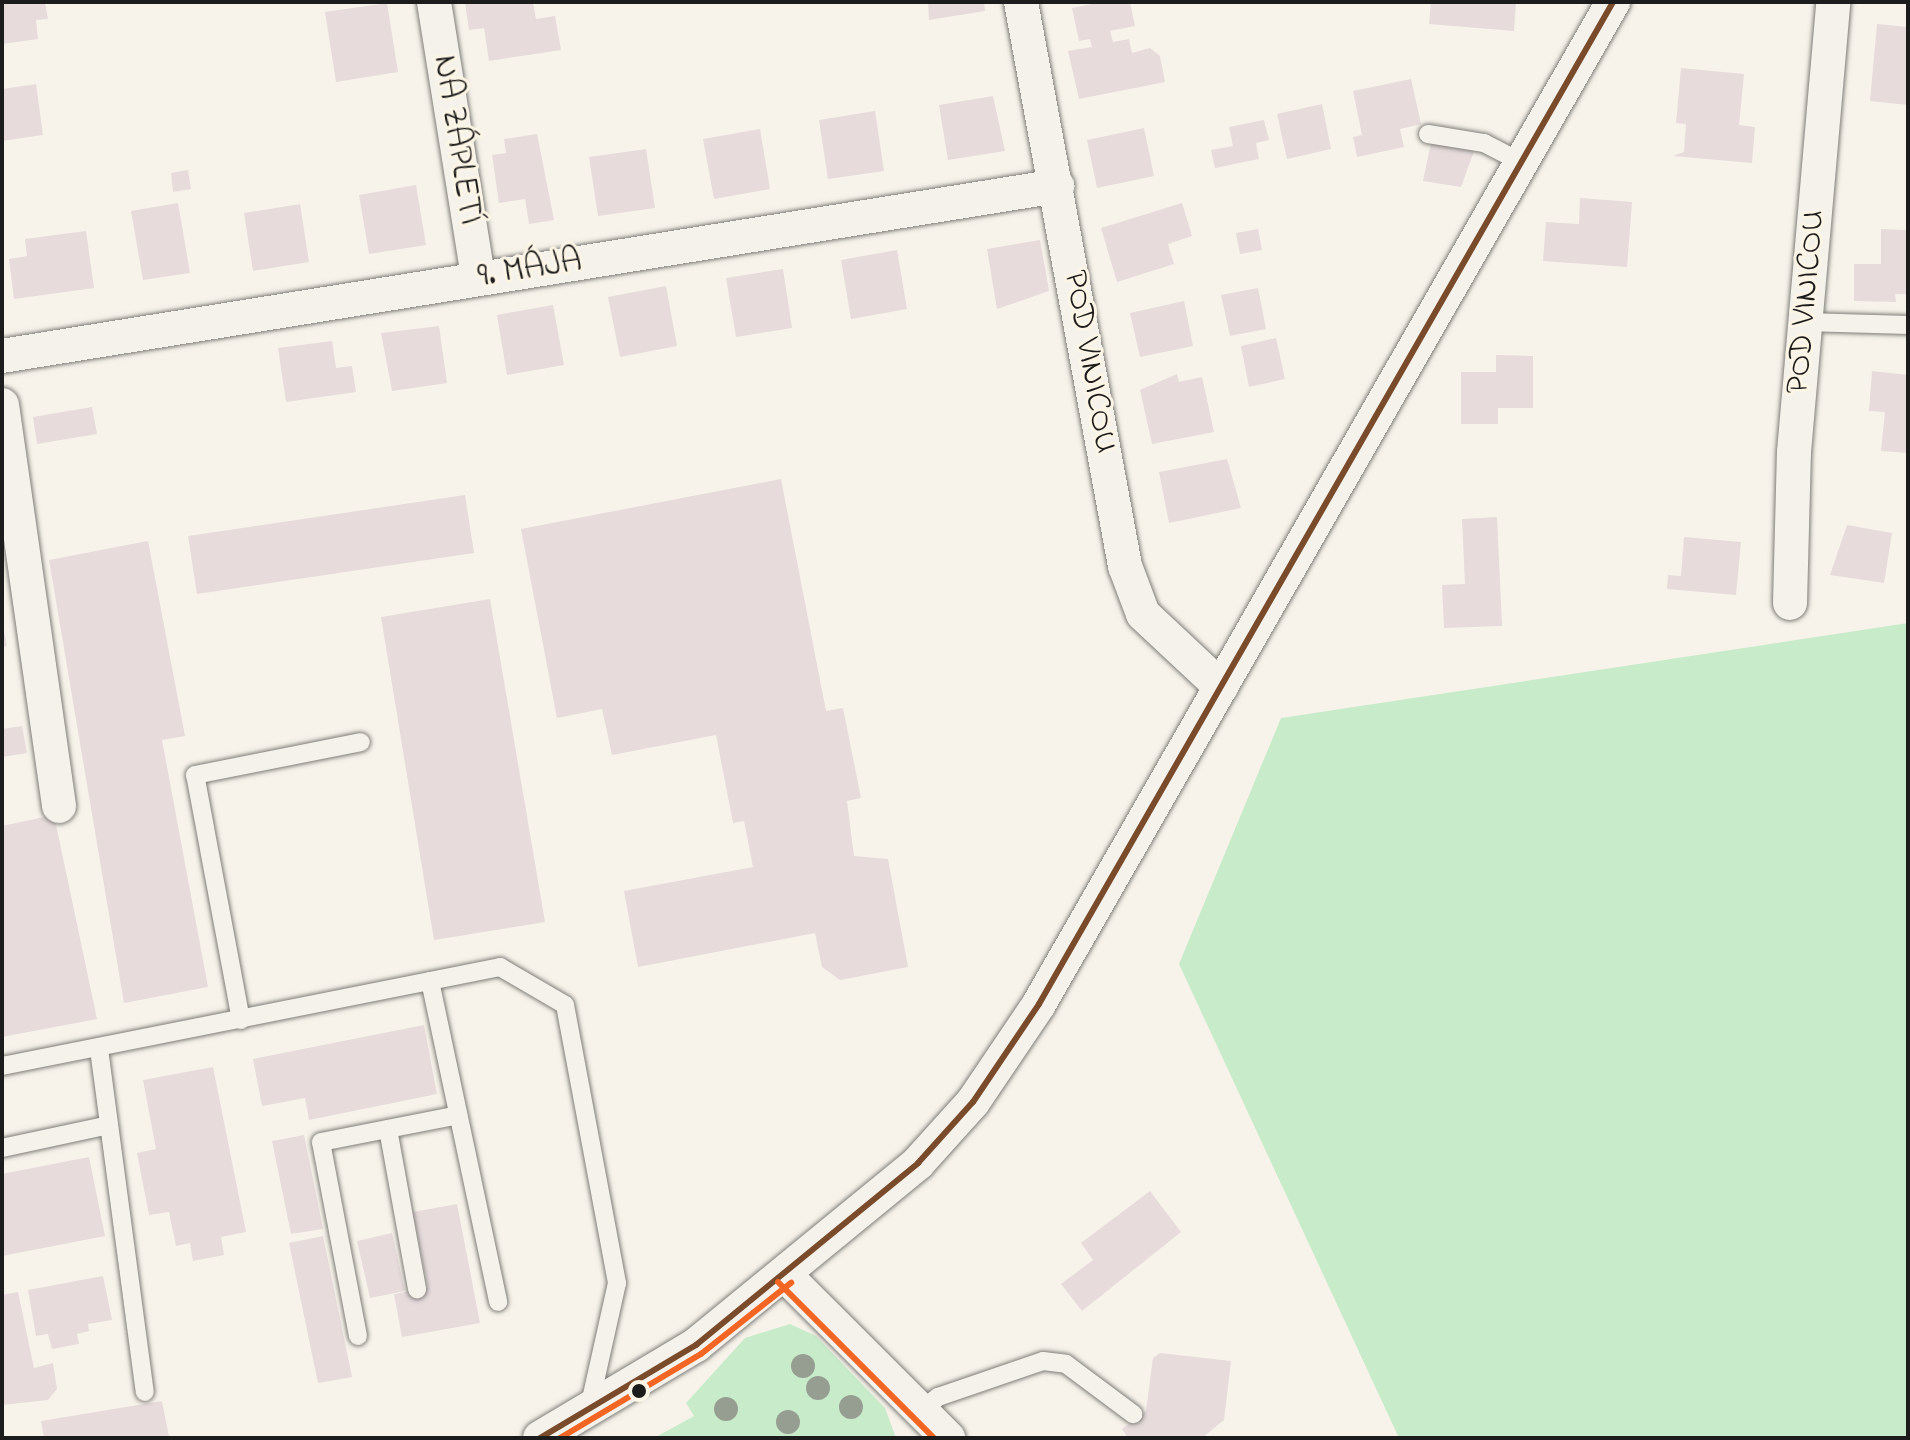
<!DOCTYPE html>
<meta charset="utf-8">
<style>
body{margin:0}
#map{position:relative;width:1910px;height:1440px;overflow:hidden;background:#f7f3ea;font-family:"Indie Flower",sans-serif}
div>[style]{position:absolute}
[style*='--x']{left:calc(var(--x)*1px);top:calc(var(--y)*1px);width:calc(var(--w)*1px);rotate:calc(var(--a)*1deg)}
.green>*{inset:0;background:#c8ebca}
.building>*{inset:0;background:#e7dbdc}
.roads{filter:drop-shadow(0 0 2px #7f7d79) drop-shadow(0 0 2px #7f7d79)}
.lane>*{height:18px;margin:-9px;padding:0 9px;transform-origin:9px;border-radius:9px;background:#f5f2ec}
.street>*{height:34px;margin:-17px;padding:0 17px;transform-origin:17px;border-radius:17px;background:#f5f2ec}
.bus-1>*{height:6px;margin:-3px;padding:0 3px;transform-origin:3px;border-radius:3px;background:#7a4b2a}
.bus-2>*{height:6px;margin:-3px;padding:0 3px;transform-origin:3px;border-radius:3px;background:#f26522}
.trees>*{width:24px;height:24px;margin:-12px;border-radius:50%;background:#959e91}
.dots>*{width:22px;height:22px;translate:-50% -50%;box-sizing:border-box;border:4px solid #fcf5e5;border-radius:50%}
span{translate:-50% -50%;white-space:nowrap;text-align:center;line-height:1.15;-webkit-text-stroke:6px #fcf5e5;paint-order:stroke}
.street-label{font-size:34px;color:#1c1c1c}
.frame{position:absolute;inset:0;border:4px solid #1c1c1c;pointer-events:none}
</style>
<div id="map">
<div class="green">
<i style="clip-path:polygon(1908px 623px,1908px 1438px,1399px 1438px,1179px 964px,1281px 718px)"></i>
<i style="clip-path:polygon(790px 1324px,816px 1336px,885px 1408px,896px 1438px,654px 1438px,694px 1416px,686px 1403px,745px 1338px)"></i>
</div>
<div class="building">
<i style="clip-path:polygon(2px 2px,45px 2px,48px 19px,36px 20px,38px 39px,2px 44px)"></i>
<i style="clip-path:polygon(533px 2px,536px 19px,555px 16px,561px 50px,489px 61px,484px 28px,469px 30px,465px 3px)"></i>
<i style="clip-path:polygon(928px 2px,984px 2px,985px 11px,929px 20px)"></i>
<i style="clip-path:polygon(1102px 2px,1130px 2px,1135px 26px,1110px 31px,1113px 42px,1129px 39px,1132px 53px,1150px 48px,1160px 56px,1165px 82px,1079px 99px,1068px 51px,1092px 47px,1090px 39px,1079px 41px,1072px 8px)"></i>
<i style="clip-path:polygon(1431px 2px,1516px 2px,1514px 31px,1429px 24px)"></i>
<i style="clip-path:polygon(387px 3px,398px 72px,336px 82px,325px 12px)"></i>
<i style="clip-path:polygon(1877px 24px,1908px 27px,1908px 105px,1870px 101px)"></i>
<i style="clip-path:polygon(1681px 68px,1744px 74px,1739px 125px,1755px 127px,1752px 163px,1673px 156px,1684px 152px,1686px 124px,1676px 123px)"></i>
<i style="clip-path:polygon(1411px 79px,1421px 124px,1400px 129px,1404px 147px,1357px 157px,1353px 137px,1362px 135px,1353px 91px)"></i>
<i style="clip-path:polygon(36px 84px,43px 135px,2px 141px,2px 89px)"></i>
<i style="clip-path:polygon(993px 96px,1005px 151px,948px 160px,939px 105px)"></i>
<i style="clip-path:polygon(1322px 104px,1331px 149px,1287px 159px,1277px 114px)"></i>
<i style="clip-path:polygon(875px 111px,884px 171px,828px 179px,819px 120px)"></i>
<i style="clip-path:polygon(1264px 120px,1269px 140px,1256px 143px,1259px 159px,1215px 168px,1211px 150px,1233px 146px,1229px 127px)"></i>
<i style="clip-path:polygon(1144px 128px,1154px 176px,1097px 188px,1087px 140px)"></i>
<i style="clip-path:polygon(760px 129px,770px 189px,714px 199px,703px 139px)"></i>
<i style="clip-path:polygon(537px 134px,554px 220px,529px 224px,525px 199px,499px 203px,492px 155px,506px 153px,504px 139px)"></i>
<i style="clip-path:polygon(1431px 143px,1474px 151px,1461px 187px,1423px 181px)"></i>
<i style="clip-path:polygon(646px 149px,655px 208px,598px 216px,589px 157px)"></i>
<i style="clip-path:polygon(188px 170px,191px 189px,173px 192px,171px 173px)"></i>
<i style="clip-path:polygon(416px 185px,426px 245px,369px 254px,359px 195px)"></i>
<i style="clip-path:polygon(1580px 198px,1632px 202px,1627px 267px,1543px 261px,1546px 222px,1579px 224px)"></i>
<i style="clip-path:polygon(178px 203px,190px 273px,143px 280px,131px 211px)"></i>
<i style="clip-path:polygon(1182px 203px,1192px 236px,1168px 244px,1174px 264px,1117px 282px,1101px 228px)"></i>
<i style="clip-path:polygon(300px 204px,309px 262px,253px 271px,244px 213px)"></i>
<i style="clip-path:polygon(1258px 229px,1262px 250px,1240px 254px,1236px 233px)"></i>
<i style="clip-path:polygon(1881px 229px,1908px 230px,1908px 294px,1895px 294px,1896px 302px,1854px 301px,1854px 264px,1881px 264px)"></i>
<i style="clip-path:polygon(86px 231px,94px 288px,14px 299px,9px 259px,27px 256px,25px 239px)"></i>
<i style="clip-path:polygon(1040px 240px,1049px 291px,997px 309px,987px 249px)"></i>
<i style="clip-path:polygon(897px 250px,907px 309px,851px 319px,841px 260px)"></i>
<i style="clip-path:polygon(783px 269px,792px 328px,736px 337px,726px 278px)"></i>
<i style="clip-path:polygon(666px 286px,677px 346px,620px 357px,608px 297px)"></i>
<i style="clip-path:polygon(1258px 288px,1266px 329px,1230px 336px,1221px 295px)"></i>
<i style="clip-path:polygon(1184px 301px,1193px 346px,1140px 357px,1130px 313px)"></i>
<i style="clip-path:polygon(553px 305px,564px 365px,507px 375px,497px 315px)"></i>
<i style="clip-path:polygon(439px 326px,447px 383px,392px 391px,381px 333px)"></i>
<i style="clip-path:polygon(1276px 338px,1285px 379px,1249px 387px,1241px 346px)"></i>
<i style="clip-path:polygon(332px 341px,336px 368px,352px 366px,356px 392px,286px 402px,278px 348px)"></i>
<i style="clip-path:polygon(1496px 355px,1533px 356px,1533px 408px,1498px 408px,1498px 424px,1461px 424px,1461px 372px,1496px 372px)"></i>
<i style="clip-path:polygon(1872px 371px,1908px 375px,1908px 453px,1881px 451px,1885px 412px,1869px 411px)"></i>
<i style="clip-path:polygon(1177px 374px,1179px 382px,1202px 377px,1214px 432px,1152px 444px,1140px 390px)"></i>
<i style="clip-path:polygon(92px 407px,97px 434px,37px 444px,33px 417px)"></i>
<i style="clip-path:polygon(1227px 459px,1241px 508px,1169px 523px,1159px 472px)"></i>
<i style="clip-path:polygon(781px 479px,826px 711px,843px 708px,861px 798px,847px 801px,854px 856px,888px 859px,908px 967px,840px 980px,822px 967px,815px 933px,638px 967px,624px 891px,753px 867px,744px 821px,733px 823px,716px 735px,612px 755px,602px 709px,557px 718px,521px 529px)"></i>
<i style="clip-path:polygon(465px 495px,474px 553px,197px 594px,188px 536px)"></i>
<i style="clip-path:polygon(1497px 517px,1502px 626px,1444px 628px,1442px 585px,1465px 584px,1462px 519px)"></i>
<i style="clip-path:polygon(1847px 525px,1892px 533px,1884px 583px,1830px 575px)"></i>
<i style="clip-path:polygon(1684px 537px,1741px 542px,1736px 595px,1667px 589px,1668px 575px,1681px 576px)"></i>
<i style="clip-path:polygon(148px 541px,185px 736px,162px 740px,208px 987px,124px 1003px,49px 560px)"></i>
<i style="clip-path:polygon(490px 599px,545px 922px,434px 940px,381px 617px)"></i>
<i style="clip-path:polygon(2px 621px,7px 646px,2px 647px)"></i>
<i style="clip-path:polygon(22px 726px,27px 753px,2px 757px,2px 729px)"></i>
<i style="clip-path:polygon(54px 815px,97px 1019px,2px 1037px,2px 826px)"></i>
<i style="clip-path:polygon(424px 1025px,437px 1094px,309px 1120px,305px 1098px,262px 1106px,253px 1059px)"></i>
<i style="clip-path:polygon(213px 1067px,246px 1232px,221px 1237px,224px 1255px,193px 1261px,190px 1243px,176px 1246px,169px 1212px,149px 1215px,137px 1153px,156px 1149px,143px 1080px)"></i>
<i style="clip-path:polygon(304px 1135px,323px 1229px,291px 1234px,272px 1141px)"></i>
<i style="clip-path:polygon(89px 1157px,105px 1236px,2px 1256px,2px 1174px)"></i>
<i style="clip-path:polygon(1150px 1191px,1181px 1232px,1082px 1311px,1061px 1284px,1093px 1260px,1081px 1243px)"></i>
<i style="clip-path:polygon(457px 1204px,480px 1323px,402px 1337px,394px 1294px,428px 1288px,413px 1212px)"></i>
<i style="clip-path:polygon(392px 1233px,405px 1291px,370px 1298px,357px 1241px)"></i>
<i style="clip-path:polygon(323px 1236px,352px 1377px,318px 1383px,289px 1243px)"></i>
<i style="clip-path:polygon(103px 1276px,112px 1320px,88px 1324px,89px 1331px,77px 1334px,79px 1344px,52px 1349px,48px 1334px,36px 1336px,28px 1290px)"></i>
<i style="clip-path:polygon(18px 1292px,34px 1368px,53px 1363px,57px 1389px,48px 1400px,2px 1405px,2px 1295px)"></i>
<i style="clip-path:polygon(1160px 1353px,1231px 1361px,1224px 1420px,1202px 1438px,1128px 1438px,1122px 1429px,1146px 1411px,1153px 1358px)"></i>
<i style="clip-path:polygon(162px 1401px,169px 1437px,44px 1438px,41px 1421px)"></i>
</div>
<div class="roads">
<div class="lane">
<i style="--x:1428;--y:134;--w:57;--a:9.1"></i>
<i style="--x:1484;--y:143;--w:42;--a:27.2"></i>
<i style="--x:1805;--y:322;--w:103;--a:1.7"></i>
<i style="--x:430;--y:981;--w:328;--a:78"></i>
<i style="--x:241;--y:1020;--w:249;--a:-100.6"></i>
<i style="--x:195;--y:775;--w:169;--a:-11.2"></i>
<i style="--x:99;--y:1049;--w:346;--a:82.4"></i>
<i style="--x:2;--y:1066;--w:508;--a:-11.24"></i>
<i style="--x:500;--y:967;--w:75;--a:30.3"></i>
<i style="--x:565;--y:1005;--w:283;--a:79.4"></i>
<i style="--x:617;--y:1283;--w:128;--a:102.6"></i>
<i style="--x:388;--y:1129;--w:163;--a:79.7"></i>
<i style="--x:2;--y:1148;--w:109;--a:-12.1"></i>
<i style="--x:358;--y:1336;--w:197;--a:-100.8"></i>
<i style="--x:321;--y:1142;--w:140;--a:-11.1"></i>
<i style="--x:920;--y:1411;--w:23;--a:-38"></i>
<i style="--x:938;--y:1397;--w:111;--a:-18.9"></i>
<i style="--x:1043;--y:1361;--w:23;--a:7"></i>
<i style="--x:1066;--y:1364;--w:84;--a:36.7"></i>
</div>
<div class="street">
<i style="--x:434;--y:2;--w:279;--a:80.9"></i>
<i style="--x:1021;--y:2;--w:574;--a:79.55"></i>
<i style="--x:1125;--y:566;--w:51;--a:69.4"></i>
<i style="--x:1143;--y:614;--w:107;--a:43.1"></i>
<i style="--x:2;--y:356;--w:1069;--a:-9.15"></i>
<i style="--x:2;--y:405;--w:405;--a:81.9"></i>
<i style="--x:1790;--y:603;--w:151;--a:-88.5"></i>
<i style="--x:1794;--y:452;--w:452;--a:-85"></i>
<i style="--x:785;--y:1275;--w:231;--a:45"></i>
<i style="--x:540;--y:1438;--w:182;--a:-30.8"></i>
<i style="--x:696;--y:1345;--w:287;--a:-39.3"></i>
<i style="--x:918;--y:1163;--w:82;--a:-48"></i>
<i style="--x:973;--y:1102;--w:118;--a:-56"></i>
<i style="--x:1039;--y:1004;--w:1155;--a:-60.19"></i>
</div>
</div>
<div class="bus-1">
<i style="--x:540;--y:1438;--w:182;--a:-30.8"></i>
<i style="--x:696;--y:1345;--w:287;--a:-39.3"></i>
<i style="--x:918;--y:1163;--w:82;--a:-48"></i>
<i style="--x:973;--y:1102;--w:118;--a:-56"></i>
<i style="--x:1039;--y:1004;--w:1155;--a:-60.19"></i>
</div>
<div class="bus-2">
<i style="--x:778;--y:1282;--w:221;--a:45"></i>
<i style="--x:560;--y:1438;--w:164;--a:-30.8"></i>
<i style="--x:701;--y:1354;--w:115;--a:-38.3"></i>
</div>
<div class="trees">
<i style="left:803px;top:1366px"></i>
<i style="left:818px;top:1388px"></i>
<i style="left:851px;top:1407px"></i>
<i style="left:726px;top:1409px"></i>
<i style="left:788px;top:1422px"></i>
</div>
<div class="dots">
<i style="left:639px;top:1391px;background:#1c1c1c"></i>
</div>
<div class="street-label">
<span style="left:456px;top:140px;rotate:81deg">NA ZÁPLETÍ</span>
<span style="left:530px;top:270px;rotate:-9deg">9. MÁJA</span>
<span style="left:1807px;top:302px;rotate:-85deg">POD VINICOU</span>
<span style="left:1089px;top:362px;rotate:80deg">POD VINICOU</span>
</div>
<div class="frame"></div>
</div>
